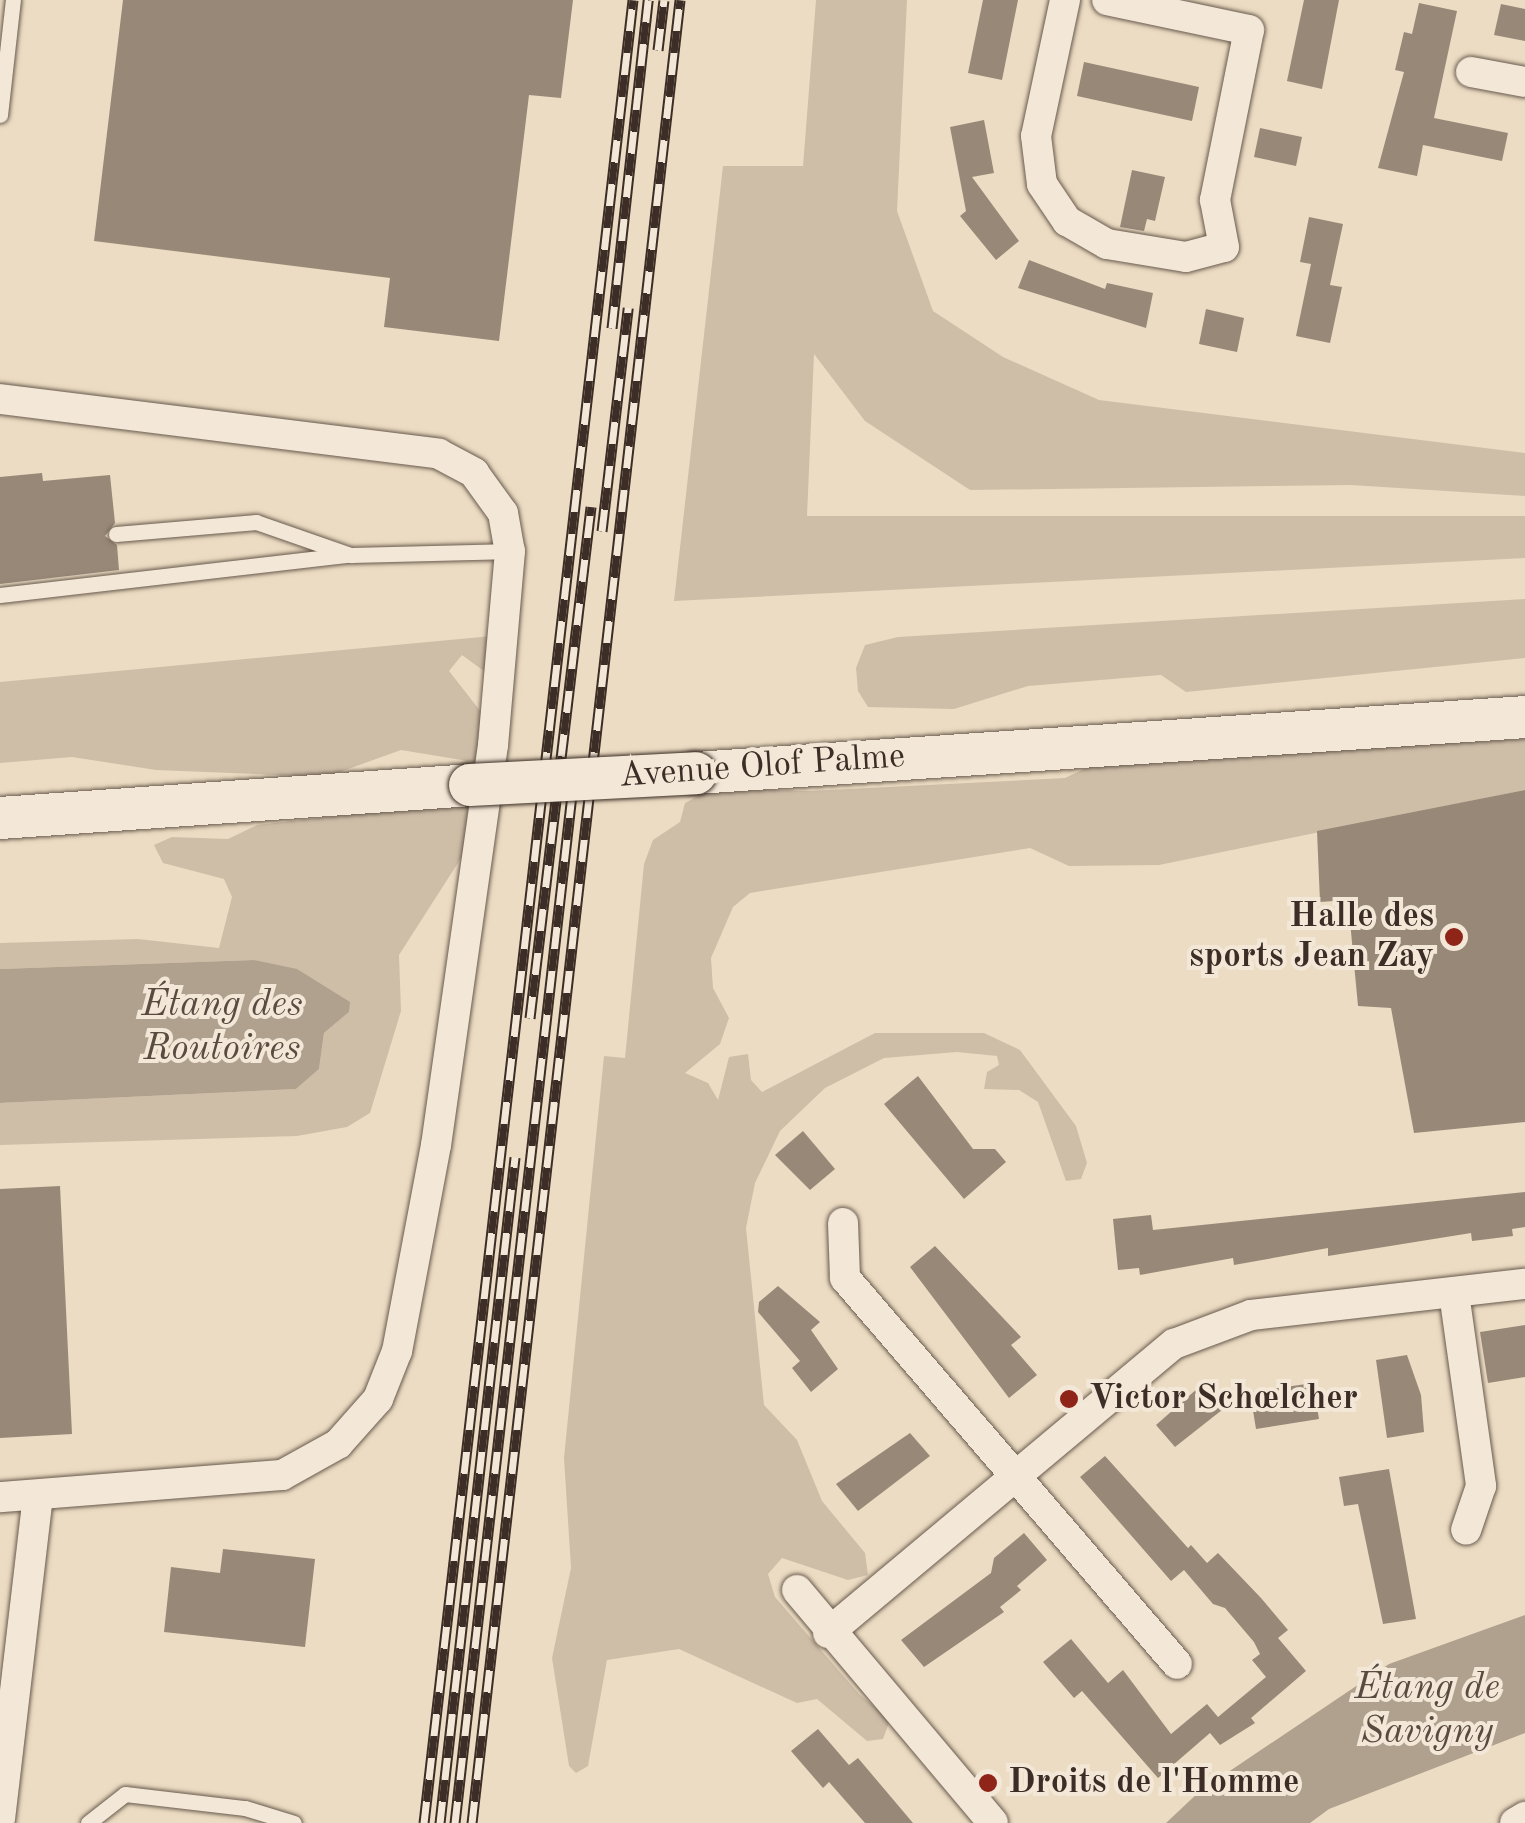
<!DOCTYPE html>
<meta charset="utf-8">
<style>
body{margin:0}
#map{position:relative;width:1525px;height:1823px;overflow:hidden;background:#ecdcc3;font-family:"Old Standard TT",serif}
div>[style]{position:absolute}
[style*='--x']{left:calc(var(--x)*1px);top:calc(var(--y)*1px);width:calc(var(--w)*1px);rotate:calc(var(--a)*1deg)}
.green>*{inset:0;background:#cebea8}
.water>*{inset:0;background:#b0a18e}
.building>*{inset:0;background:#988878}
.roads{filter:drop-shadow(0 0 2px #685a4d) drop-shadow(0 0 2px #685a4d)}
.service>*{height:15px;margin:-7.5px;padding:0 7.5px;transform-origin:7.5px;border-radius:7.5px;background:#f3e8d8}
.minor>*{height:30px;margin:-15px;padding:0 15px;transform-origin:15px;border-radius:15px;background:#f3e8d8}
.secondary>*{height:42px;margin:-21px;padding:0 21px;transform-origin:21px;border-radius:21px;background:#f3e8d8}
.rail>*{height:11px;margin-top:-5.5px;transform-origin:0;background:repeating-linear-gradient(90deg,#f3e8d8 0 22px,#3c2e26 0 44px);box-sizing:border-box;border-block:2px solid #3c2e26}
.bridges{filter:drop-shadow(0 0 2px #3c2e26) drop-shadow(0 0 2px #3c2e26)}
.secondary-bridge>*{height:42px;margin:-21px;padding:0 21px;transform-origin:21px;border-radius:21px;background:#f3e8d8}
.dots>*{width:28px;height:28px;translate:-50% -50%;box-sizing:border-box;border:5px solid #f3e8d8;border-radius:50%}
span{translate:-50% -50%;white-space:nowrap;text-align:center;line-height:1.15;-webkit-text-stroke:8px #f3e8d8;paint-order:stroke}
.street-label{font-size:35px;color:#3c2e26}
.poi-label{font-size:35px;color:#3c2e26;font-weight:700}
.right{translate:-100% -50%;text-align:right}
.left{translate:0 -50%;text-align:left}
.water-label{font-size:38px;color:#594b40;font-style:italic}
</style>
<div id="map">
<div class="green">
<i style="clip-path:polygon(816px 0,907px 0,897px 211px,933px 311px,1003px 357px,1099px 400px,1525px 453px,1525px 496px,1351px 485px,970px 490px,865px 421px,814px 354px,807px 516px,1525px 516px,1525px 558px,674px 601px,723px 166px,803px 166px)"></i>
<i style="clip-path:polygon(1525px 599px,1525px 658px,1186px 692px,1161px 675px,1028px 686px,954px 709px,868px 707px,858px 691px,856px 668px,865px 645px,898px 637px)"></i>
<i style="clip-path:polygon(492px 636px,488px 674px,462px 655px,449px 671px,485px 717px,480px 763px,401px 750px,326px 777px,156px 770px,72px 757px,0 763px,0 682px)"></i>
<i style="clip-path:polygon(1525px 739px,1525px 790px,1159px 865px,1069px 866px,1030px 848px,750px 893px,733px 907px,711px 958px,713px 988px,729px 1018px,720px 1044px,685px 1073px,708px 1083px,718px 1100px,729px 1057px,748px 1054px,751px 1080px,762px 1092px,875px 1033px,984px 1033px,1020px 1050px,1076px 1126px,1087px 1163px,1081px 1179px,1066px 1181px,1038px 1102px,1019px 1090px,984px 1089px,987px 1072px,999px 1065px,997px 1056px,957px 1052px,884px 1058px,825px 1088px,780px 1131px,755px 1183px,746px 1228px,764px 1405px,797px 1440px,822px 1501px,865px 1553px,868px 1575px,848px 1580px,782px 1558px,768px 1574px,775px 1597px,859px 1694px,890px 1720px,883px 1739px,867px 1741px,817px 1699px,797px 1703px,679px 1649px,607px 1660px,588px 1766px,576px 1773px,569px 1766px,552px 1658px,571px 1568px,564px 1458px,604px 1056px,625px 1058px,644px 864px,653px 840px,680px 822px,685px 803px,714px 788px,809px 791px,1065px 778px,1101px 761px)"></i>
<i style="clip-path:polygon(476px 800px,472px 841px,399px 955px,401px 1011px,370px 1113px,347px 1127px,297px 1136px,0 1145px,0 1103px,296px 1089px,319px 1069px,324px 1033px,349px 1012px,254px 960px,0 969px,0 943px,138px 939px,219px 948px,232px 897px,224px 879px,163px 863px,154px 845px,172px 837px,228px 839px,257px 825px)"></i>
</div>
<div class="water">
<i style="clip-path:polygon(254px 960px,297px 969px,350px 1002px,349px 1012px,324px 1033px,319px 1069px,296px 1089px,0 1103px,0 969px)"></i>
<i style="clip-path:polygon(1525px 1615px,1525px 1733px,1329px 1809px,1310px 1823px,1166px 1823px,1200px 1791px,1389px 1664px)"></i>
</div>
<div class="building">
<i style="clip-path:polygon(123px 0,573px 0,561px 98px,529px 95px,499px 341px,384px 327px,390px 278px,94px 241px)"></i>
<i style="clip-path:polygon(983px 0,1018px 0,1002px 80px,968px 73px)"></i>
<i style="clip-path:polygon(1304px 0,1339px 0,1322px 89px,1287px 81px)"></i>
<i style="clip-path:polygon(1419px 3px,1457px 11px,1434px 118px,1508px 133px,1502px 161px,1423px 145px,1417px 176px,1378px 168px,1404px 72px,1395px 70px,1404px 32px,1412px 34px)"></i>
<i style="clip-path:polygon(1501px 4px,1525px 9px,1525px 41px,1494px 35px)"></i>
<i style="clip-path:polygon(1084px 62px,1199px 87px,1192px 121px,1077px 96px)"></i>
<i style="clip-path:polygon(984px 120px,994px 173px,972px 177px,1019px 241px,996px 260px,960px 216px,966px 211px,950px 127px)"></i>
<i style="clip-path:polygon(1260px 128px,1302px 137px,1296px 166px,1254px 157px)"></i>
<i style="clip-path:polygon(1132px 170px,1165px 177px,1155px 221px,1147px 219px,1144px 231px,1120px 227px)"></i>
<i style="clip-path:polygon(1309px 217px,1343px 224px,1330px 285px,1342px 287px,1330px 343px,1296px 336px,1311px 264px,1300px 262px)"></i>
<i style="clip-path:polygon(1029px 260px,1105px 289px,1107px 283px,1153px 293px,1146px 328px,1018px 288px)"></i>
<i style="clip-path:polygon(1206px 309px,1244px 318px,1237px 352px,1199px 344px)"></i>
<i style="clip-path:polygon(42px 473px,43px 481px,110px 475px,115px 523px,105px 536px,117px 545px,119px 570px,0 584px,0 477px)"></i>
<i style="clip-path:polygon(1525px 790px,1525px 1122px,1414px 1133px,1391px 1008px,1358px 1006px,1348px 900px,1320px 902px,1317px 831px)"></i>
<i style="clip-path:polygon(918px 1076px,973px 1149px,995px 1149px,1006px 1162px,964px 1199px,884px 1104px)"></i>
<i style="clip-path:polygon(803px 1131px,835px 1169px,810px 1190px,775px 1155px)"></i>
<i style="clip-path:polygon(60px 1186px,72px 1434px,0 1438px,0 1189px)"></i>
<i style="clip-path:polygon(1525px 1192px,1525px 1227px,1512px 1229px,1513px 1236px,1472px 1241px,1471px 1233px,1328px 1256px,1328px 1248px,1234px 1265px,1233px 1258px,1140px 1275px,1139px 1268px,1118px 1270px,1113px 1219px,1151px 1215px,1153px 1230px)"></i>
<i style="clip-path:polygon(935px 1246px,1021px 1337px,1011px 1345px,1037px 1375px,1009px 1398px,910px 1267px)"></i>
<i style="clip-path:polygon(778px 1286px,820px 1322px,811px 1330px,838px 1369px,811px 1392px,792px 1368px,800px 1361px,758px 1312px,759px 1302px)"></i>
<i style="clip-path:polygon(1525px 1325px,1525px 1377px,1488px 1383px,1480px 1332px)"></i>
<i style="clip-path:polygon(1407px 1355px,1421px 1395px,1424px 1432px,1387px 1438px,1376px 1360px)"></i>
<i style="clip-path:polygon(1313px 1383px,1319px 1419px,1256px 1429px,1250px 1392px)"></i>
<i style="clip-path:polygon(1210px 1387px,1227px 1406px,1175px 1447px,1156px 1425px,1198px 1388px)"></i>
<i style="clip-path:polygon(910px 1433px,930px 1456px,858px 1511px,836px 1484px)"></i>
<i style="clip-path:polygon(1105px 1456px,1188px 1548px,1191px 1545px,1207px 1563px,1218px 1553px,1261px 1598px,1288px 1630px,1278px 1638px,1306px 1671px,1251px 1718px,1255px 1723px,1220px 1745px,1210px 1733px,1158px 1778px,1082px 1691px,1074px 1698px,1043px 1662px,1071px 1639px,1108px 1683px,1123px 1670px,1171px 1734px,1207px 1704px,1218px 1717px,1266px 1677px,1252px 1660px,1260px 1654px,1254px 1642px,1225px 1608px,1213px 1604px,1184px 1570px,1171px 1581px,1080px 1477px)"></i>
<i style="clip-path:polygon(1389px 1469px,1416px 1619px,1383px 1624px,1358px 1504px,1344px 1506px,1339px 1477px)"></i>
<i style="clip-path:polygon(1024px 1533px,1047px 1560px,1017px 1586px,1021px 1590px,1000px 1607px,1004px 1612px,924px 1667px,901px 1640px,991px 1573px,994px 1558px)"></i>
<i style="clip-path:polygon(223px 1549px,315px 1559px,305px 1647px,164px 1632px,171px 1567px,220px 1573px)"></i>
<i style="clip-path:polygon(818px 1729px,849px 1765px,858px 1758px,913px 1823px,865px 1823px,829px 1782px,823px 1788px,791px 1751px)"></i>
</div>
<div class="roads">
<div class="service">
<i style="--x:0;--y:115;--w:116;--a:-83.6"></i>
<i style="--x:116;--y:534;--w:141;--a:-4.9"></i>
<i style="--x:256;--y:522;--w:101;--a:19.2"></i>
<i style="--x:351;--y:555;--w:159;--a:-1.4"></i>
<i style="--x:0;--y:595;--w:350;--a:-6.6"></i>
<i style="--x:88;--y:1823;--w:47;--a:-38.1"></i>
<i style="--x:125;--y:1794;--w:121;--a:6.7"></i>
<i style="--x:245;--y:1808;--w:51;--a:17"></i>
</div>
<div class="minor">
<i style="--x:1065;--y:0;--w:139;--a:102"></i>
<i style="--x:1036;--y:136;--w:48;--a:82.9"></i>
<i style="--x:1042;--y:184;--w:45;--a:56"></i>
<i style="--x:1067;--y:221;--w:46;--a:29.9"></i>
<i style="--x:1107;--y:244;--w:80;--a:9.3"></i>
<i style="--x:1186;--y:257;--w:39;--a:-15"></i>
<i style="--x:1224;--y:247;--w:48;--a:-100.8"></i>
<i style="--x:1215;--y:200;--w:173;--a:-78.7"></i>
<i style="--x:1249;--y:30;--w:145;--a:-168.1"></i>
<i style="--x:1471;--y:72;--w:55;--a:10.5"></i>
<i style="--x:0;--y:399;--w:442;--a:7.1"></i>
<i style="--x:439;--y:454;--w:40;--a:28"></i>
<i style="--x:474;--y:473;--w:49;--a:54.1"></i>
<i style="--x:503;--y:513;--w:39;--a:80"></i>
<i style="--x:510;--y:551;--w:195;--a:95"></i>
<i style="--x:493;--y:745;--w:404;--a:98.1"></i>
<i style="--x:436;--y:1145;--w:210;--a:100.7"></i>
<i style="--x:397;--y:1351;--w:52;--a:111.6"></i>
<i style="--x:378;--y:1399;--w:60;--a:131.6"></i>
<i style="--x:338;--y:1444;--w:64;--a:151"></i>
<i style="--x:282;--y:1475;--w:283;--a:175.5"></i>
<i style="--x:843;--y:1223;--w:55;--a:87.9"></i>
<i style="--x:845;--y:1278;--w:509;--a:49.3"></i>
<i style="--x:1454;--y:1293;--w:195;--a:82"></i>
<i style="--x:1481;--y:1486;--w:46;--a:108.8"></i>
<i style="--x:797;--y:1590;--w:304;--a:49.9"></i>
<i style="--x:828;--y:1633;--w:451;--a:-39.9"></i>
<i style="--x:1174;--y:1344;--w:82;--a:-20.6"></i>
<i style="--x:1251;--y:1315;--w:276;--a:-6.5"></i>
<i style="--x:0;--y:1819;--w:325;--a:-83.3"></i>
<i style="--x:1515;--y:1823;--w:12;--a:-31"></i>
</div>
<div class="secondary">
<i style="--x:696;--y:773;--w:831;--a:-3.86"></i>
<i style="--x:0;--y:818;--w:471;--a:-4"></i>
</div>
</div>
<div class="rail">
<i style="--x:658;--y:50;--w:50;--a:-83.2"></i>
<i style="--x:612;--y:328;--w:330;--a:-83.7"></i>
<i style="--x:602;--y:531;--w:225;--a:-83.3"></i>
<i style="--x:530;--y:1018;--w:515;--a:-83.19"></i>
<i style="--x:424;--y:1823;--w:1835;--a:-83.46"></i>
<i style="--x:440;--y:1823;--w:670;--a:-83.57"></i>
<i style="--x:455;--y:1823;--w:1045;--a:-83.51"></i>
<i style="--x:472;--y:1823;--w:1835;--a:-83.49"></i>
</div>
<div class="bridges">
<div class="secondary-bridge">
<i style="--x:470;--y:785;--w:226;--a:-3"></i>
</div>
</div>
<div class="dots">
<i style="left:1454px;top:937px;background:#8f2418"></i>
<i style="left:1069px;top:1399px;background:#8f2418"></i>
<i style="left:988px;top:1783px;background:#8f2418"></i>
</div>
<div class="street-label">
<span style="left:762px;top:767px;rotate:-4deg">Avenue Olof Palme</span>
</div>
<div class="poi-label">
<span class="right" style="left:1434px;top:937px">Halle des<br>sports Jean Zay</span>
<span class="left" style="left:1089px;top:1399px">Victor Schœlcher</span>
<span class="left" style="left:1008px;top:1783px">Droits de l'Homme</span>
</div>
<div class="water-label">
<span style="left:222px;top:1028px">Étang des<br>Routoires</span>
<span style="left:1427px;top:1711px">Étang de<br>Savigny</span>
</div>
</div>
